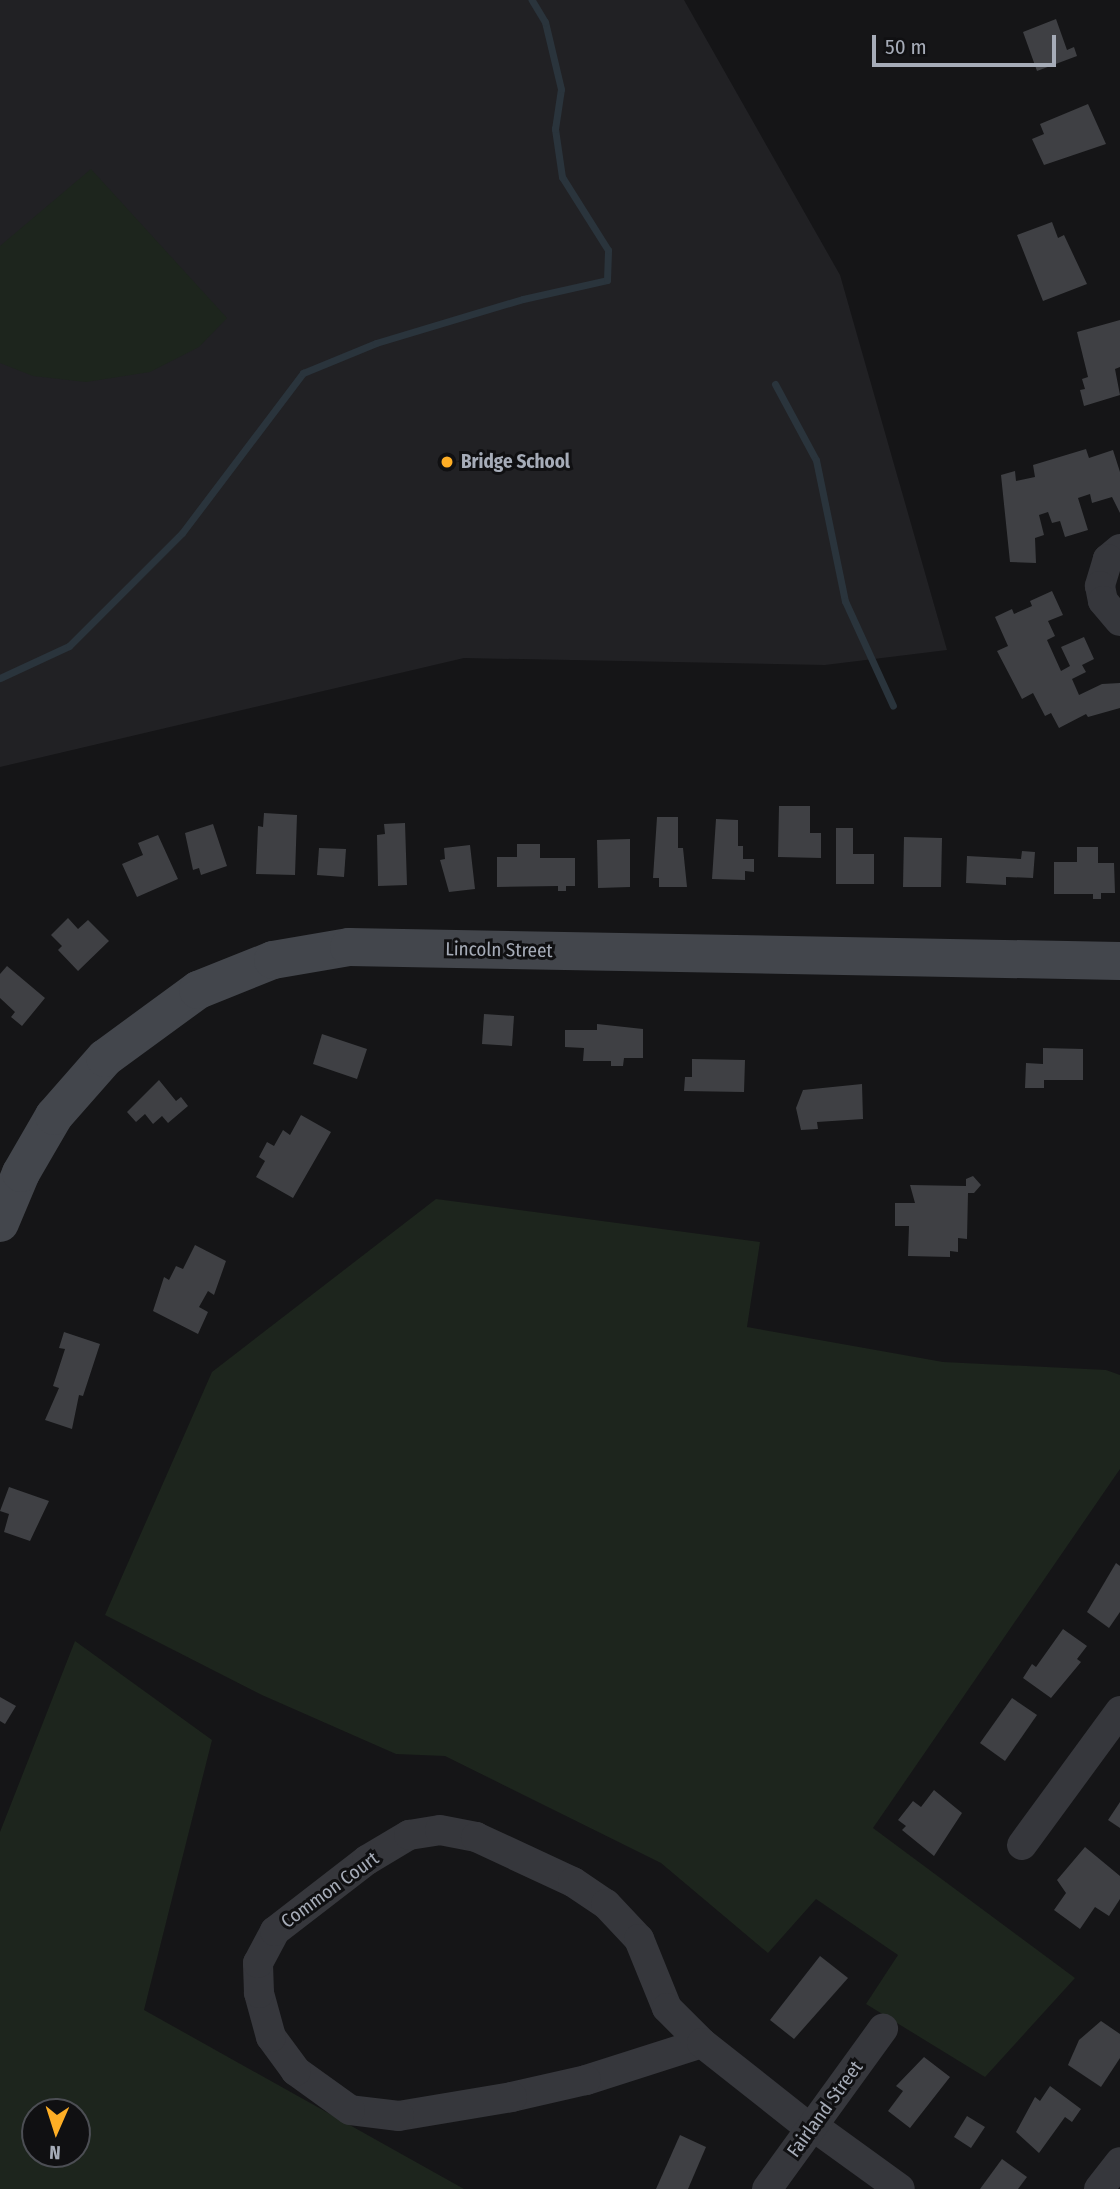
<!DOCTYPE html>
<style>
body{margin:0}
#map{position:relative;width:1120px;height:2189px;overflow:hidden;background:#151517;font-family:"Fira Sans Condensed",sans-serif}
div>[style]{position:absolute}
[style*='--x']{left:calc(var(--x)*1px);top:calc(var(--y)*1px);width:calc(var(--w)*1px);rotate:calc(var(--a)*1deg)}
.built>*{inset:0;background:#212124}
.green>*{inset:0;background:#1d251d}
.stream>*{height:7px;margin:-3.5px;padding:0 3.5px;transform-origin:3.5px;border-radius:3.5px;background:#2a343c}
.building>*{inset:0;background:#3f4044}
.street>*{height:30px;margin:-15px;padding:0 15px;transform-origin:15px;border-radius:15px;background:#36373c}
.secondary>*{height:38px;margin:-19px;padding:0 19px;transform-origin:19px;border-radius:19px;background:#43464c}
.dots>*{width:19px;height:19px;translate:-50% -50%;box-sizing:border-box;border:4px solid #101012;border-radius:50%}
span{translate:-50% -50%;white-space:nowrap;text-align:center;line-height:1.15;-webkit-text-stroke:6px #101012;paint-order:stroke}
.poi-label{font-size:19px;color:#a6acb8;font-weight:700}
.left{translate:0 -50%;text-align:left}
.street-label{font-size:19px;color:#a6acb8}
.north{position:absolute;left:21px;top:2098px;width:70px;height:70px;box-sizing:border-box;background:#101012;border:2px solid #4c4e54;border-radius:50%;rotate:183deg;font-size:19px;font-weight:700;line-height:28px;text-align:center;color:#a6acb8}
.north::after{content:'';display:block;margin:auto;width:24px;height:32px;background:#feae25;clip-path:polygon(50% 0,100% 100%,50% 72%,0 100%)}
.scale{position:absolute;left:872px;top:35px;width:184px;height:32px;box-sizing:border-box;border:4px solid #a6acb8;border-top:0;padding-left:9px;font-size:21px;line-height:24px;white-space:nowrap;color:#a6acb8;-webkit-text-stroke:5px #101012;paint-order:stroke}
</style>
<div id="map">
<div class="built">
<i style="clip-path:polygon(0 0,684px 0,840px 275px,947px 650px,825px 665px,464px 658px,0 767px)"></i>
</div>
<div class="green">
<i style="clip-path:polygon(91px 169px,227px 318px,199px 347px,150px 372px,86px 382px,33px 376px,0 363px,0 246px)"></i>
<i style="clip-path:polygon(436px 1199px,760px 1242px,747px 1327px,943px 1362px,1106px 1370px,1120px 1375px,1120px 1469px,873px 1828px,1075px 1978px,985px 2077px,866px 2004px,898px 1955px,816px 1899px,768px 1953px,661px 1863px,445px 1756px,396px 1754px,262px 1695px,105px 1615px,212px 1372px)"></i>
<i style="clip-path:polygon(evenodd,75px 1641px,212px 1740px,144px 2010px,464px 2189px,0 2189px,0 1832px,75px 1641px,35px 2112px,77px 2112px,77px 2154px,35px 2154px,35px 2112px)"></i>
</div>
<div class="stream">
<i style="--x:775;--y:384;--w:86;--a:61.7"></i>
<i style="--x:816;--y:460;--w:144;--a:78.4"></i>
<i style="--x:845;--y:601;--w:115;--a:65.4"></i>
<i style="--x:0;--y:678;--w:76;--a:-24.9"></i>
<i style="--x:69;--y:646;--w:160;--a:-45"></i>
<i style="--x:182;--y:533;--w:201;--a:-52.9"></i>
<i style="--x:303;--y:373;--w:79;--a:-22.3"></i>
<i style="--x:376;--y:343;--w:153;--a:-16.7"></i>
<i style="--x:523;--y:299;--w:86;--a:-12.7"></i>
<i style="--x:607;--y:280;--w:30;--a:-88"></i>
<i style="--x:608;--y:250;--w:86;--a:-122.2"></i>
<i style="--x:562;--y:177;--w:49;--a:-98.3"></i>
<i style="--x:555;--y:129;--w:40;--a:-81.5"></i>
<i style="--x:561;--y:89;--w:69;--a:-103.4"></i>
<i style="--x:545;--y:22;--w:26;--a:-121"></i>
</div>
<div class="building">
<i style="clip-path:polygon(1056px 19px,1067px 50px,1074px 47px,1077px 56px,1037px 71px,1023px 32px)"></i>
<i style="clip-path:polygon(1088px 104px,1106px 144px,1044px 165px,1032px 139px,1044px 134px,1040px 124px)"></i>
<i style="clip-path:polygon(1052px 222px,1058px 238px,1064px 235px,1087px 284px,1043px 301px,1017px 235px)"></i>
<i style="clip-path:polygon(1120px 320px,1120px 367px,1115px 369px,1120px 395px,1084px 406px,1080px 390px,1085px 389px,1082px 379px,1088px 377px,1077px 332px)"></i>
<i style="clip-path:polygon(1086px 449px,1089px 458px,1113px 450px,1120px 472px,1120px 513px,1112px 497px,1092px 503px,1090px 494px,1078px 498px,1088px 530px,1065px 537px,1060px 521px,1052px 523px,1048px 512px,1039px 515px,1044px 535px,1035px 538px,1036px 563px,1010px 562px,1001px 475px,1015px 471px,1016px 481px,1035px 477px,1033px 465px)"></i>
<i style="clip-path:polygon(1052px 591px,1063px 615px,1048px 621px,1055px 636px,1047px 640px,1061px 671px,1070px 666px,1061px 647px,1084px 637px,1094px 659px,1082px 665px,1086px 672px,1072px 679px,1079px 695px,1102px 684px,1120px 683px,1120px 708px,1088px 717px,1086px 714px,1059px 728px,1051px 713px,1045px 716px,1033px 693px,1022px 699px,997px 651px,1008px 646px,995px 617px,1012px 609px,1014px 614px,1032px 606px,1030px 601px)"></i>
<i style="clip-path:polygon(779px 806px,810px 806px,810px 833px,821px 833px,821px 858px,778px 857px)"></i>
<i style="clip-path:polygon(264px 813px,297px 815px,295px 875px,256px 874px,258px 826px,263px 827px)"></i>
<i style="clip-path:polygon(657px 817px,678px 817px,678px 848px,683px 848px,687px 887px,659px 887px,659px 878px,653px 878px)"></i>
<i style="clip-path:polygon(716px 819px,738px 820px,738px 846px,743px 846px,743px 859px,754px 859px,754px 872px,745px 871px,745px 880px,712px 879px)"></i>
<i style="clip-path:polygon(405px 823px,407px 885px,378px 886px,377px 835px,385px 834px,384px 824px)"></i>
<i style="clip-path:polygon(213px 824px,227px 866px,201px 875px,199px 868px,193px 870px,185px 833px)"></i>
<i style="clip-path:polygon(836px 828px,853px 828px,853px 854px,874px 854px,874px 884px,836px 884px)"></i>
<i style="clip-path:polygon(158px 835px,178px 879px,137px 897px,122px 864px,143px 855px,138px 843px)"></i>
<i style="clip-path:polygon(904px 837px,942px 838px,941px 887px,903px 887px)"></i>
<i style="clip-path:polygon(630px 839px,630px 887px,598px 888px,597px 840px)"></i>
<i style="clip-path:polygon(517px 844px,540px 844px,540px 858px,575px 858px,575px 886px,566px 886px,566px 891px,558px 891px,558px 886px,497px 887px,497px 857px,517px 857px)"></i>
<i style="clip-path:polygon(470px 845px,475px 889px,449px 892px,440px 860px,445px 859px,444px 848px)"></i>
<i style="clip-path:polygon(1077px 847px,1098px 847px,1098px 863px,1114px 863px,1115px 893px,1101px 893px,1101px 899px,1093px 899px,1093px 894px,1054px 894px,1054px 862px,1077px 862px)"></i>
<i style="clip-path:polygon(319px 848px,346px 849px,344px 877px,317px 875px)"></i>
<i style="clip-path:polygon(1022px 851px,1035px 852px,1033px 878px,1006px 877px,1006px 885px,966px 883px,967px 856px,1021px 859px)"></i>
<i style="clip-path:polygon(68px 918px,78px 929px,88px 920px,109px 941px,78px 971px,58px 950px,62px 946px,51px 935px)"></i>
<i style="clip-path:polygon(7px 966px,45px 998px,22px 1026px,11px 1017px,15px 1012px,0 998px,0 974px)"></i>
<i style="clip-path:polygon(484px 1014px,514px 1016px,512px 1046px,482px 1044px)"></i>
<i style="clip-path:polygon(597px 1024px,643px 1029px,643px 1058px,624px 1058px,623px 1066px,611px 1066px,611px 1061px,583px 1061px,584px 1048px,565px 1047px,565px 1030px,597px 1030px)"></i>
<i style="clip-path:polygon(322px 1034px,367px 1049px,357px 1079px,313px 1064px)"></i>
<i style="clip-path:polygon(1043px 1048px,1083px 1049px,1083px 1080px,1044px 1080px,1044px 1088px,1025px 1088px,1026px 1063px,1043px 1064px)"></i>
<i style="clip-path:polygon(692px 1059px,745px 1060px,744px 1092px,684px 1091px,685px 1077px,692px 1077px)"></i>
<i style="clip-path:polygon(159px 1080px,176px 1101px,181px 1097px,188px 1106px,168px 1123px,162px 1116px,153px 1124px,145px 1114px,136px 1122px,127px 1112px)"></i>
<i style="clip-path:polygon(862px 1084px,863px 1119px,817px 1122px,818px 1129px,801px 1130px,796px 1108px,803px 1090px)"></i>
<i style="clip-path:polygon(301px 1115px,331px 1132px,293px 1198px,256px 1177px,265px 1161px,259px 1157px,267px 1142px,274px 1146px,283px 1130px,290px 1135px)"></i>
<i style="clip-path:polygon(973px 1176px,981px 1185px,974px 1193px,968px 1193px,967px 1239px,958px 1238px,958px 1252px,950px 1251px,950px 1257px,908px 1256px,909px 1226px,895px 1226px,895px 1203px,915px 1203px,910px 1185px,966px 1186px,966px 1179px)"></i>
<i style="clip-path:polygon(195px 1245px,226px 1261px,214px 1295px,208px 1291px,199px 1307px,208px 1312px,198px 1334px,153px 1311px,164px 1277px,169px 1280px,176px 1266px,183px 1269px)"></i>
<i style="clip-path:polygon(64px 1332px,100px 1344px,83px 1396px,79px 1395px,72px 1429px,45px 1420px,59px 1388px,53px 1386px,65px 1349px,59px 1348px)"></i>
<i style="clip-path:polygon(9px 1487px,49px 1501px,30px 1541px,4px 1532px,9px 1514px,0 1511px)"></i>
<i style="clip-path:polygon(1116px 1563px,1120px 1566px,1120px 1612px,1109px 1628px,1087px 1612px)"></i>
<i style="clip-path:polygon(1063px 1629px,1087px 1646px,1077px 1659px,1081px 1662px,1051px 1698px,1023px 1678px,1032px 1664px,1036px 1667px)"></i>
<i style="clip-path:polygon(0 1697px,16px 1706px,5px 1724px,0 1721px)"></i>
<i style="clip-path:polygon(1012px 1698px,1037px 1715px,1005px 1761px,980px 1743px)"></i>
<i style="clip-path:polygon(934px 1790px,962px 1813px,934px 1856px,902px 1830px,906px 1826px,898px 1820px,913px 1801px,921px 1807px)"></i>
<i style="clip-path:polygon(1120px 1802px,1120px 1828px,1108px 1820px)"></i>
<i style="clip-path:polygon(1085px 1847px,1120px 1876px,1120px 1899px,1109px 1916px,1095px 1907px,1080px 1929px,1054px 1910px,1066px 1893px,1057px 1880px)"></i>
<i style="clip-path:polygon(820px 1956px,848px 1978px,794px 2039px,770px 2020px)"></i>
<i style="clip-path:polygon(1101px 2021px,1120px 2034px,1120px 2058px,1101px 2087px,1068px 2065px,1079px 2040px)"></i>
<i style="clip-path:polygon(924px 2057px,950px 2077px,910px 2128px,888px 2111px,903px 2091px,896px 2086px)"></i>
<i style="clip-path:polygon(1050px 2086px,1081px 2109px,1072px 2122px,1065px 2117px,1039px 2153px,1016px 2132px,1035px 2097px,1040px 2101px)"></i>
<i style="clip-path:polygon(967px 2116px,985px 2127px,971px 2148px,954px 2137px)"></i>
<i style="clip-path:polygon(680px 2135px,706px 2147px,688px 2189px,656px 2189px)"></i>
<i style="clip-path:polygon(1002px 2159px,1027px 2177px,1018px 2189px,980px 2189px)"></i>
</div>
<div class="street">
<i style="--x:1120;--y:549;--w:16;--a:140"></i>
<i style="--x:1108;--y:559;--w:28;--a:107"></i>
<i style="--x:1100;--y:586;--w:15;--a:79"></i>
<i style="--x:1103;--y:601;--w:26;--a:50"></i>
<i style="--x:1022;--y:1845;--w:166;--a:-53.8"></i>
<i style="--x:702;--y:2043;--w:122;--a:162.3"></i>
<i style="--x:586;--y:2080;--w:76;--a:167.1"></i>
<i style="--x:512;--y:2097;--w:115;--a:170.5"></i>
<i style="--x:399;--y:2116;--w:49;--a:-173"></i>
<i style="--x:350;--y:2110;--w:67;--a:-144.2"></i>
<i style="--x:296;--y:2071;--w:42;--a:-126.3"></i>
<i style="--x:271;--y:2037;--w:46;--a:-105.3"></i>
<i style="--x:259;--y:1993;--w:30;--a:-92"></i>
<i style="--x:258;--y:1963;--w:36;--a:-62"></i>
<i style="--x:275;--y:1931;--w:116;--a:-37.7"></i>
<i style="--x:367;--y:1860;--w:49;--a:-30.8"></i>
<i style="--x:409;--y:1835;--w:31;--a:-9"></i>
<i style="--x:440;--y:1830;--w:37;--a:11"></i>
<i style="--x:476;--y:1837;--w:107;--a:24.9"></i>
<i style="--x:573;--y:1882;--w:40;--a:34"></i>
<i style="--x:606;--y:1904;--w:48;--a:46.7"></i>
<i style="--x:639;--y:1939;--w:74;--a:67.9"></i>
<i style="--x:667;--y:2008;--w:49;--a:45"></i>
<i style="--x:702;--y:2043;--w:139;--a:38.3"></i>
<i style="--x:813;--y:2126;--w:107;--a:35.9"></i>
<i style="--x:767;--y:2189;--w:198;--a:-54.1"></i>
<i style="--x:1099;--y:2189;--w:34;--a:-52"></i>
</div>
<div class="secondary">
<i style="--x:0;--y:1223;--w:54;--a:-67.2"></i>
<i style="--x:21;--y:1173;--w:66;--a:-59.9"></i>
<i style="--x:54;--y:1116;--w:77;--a:-48.7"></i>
<i style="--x:105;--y:1058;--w:115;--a:-36.2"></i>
<i style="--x:198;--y:990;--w:81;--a:-21.8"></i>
<i style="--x:273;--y:960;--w:77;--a:-9.7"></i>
<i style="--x:349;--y:947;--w:771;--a:1.04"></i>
</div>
<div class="dots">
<i style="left:447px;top:462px;background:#feae25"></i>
</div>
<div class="poi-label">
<span class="left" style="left:461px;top:462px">Bridge School</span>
</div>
<div class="street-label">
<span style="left:499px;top:950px;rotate:1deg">Lincoln Street</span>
<span style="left:330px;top:1890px;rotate:-36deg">Common Court</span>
<span style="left:825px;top:2109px;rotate:-54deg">Fairland Street</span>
</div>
<div class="north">N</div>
<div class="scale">50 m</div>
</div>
